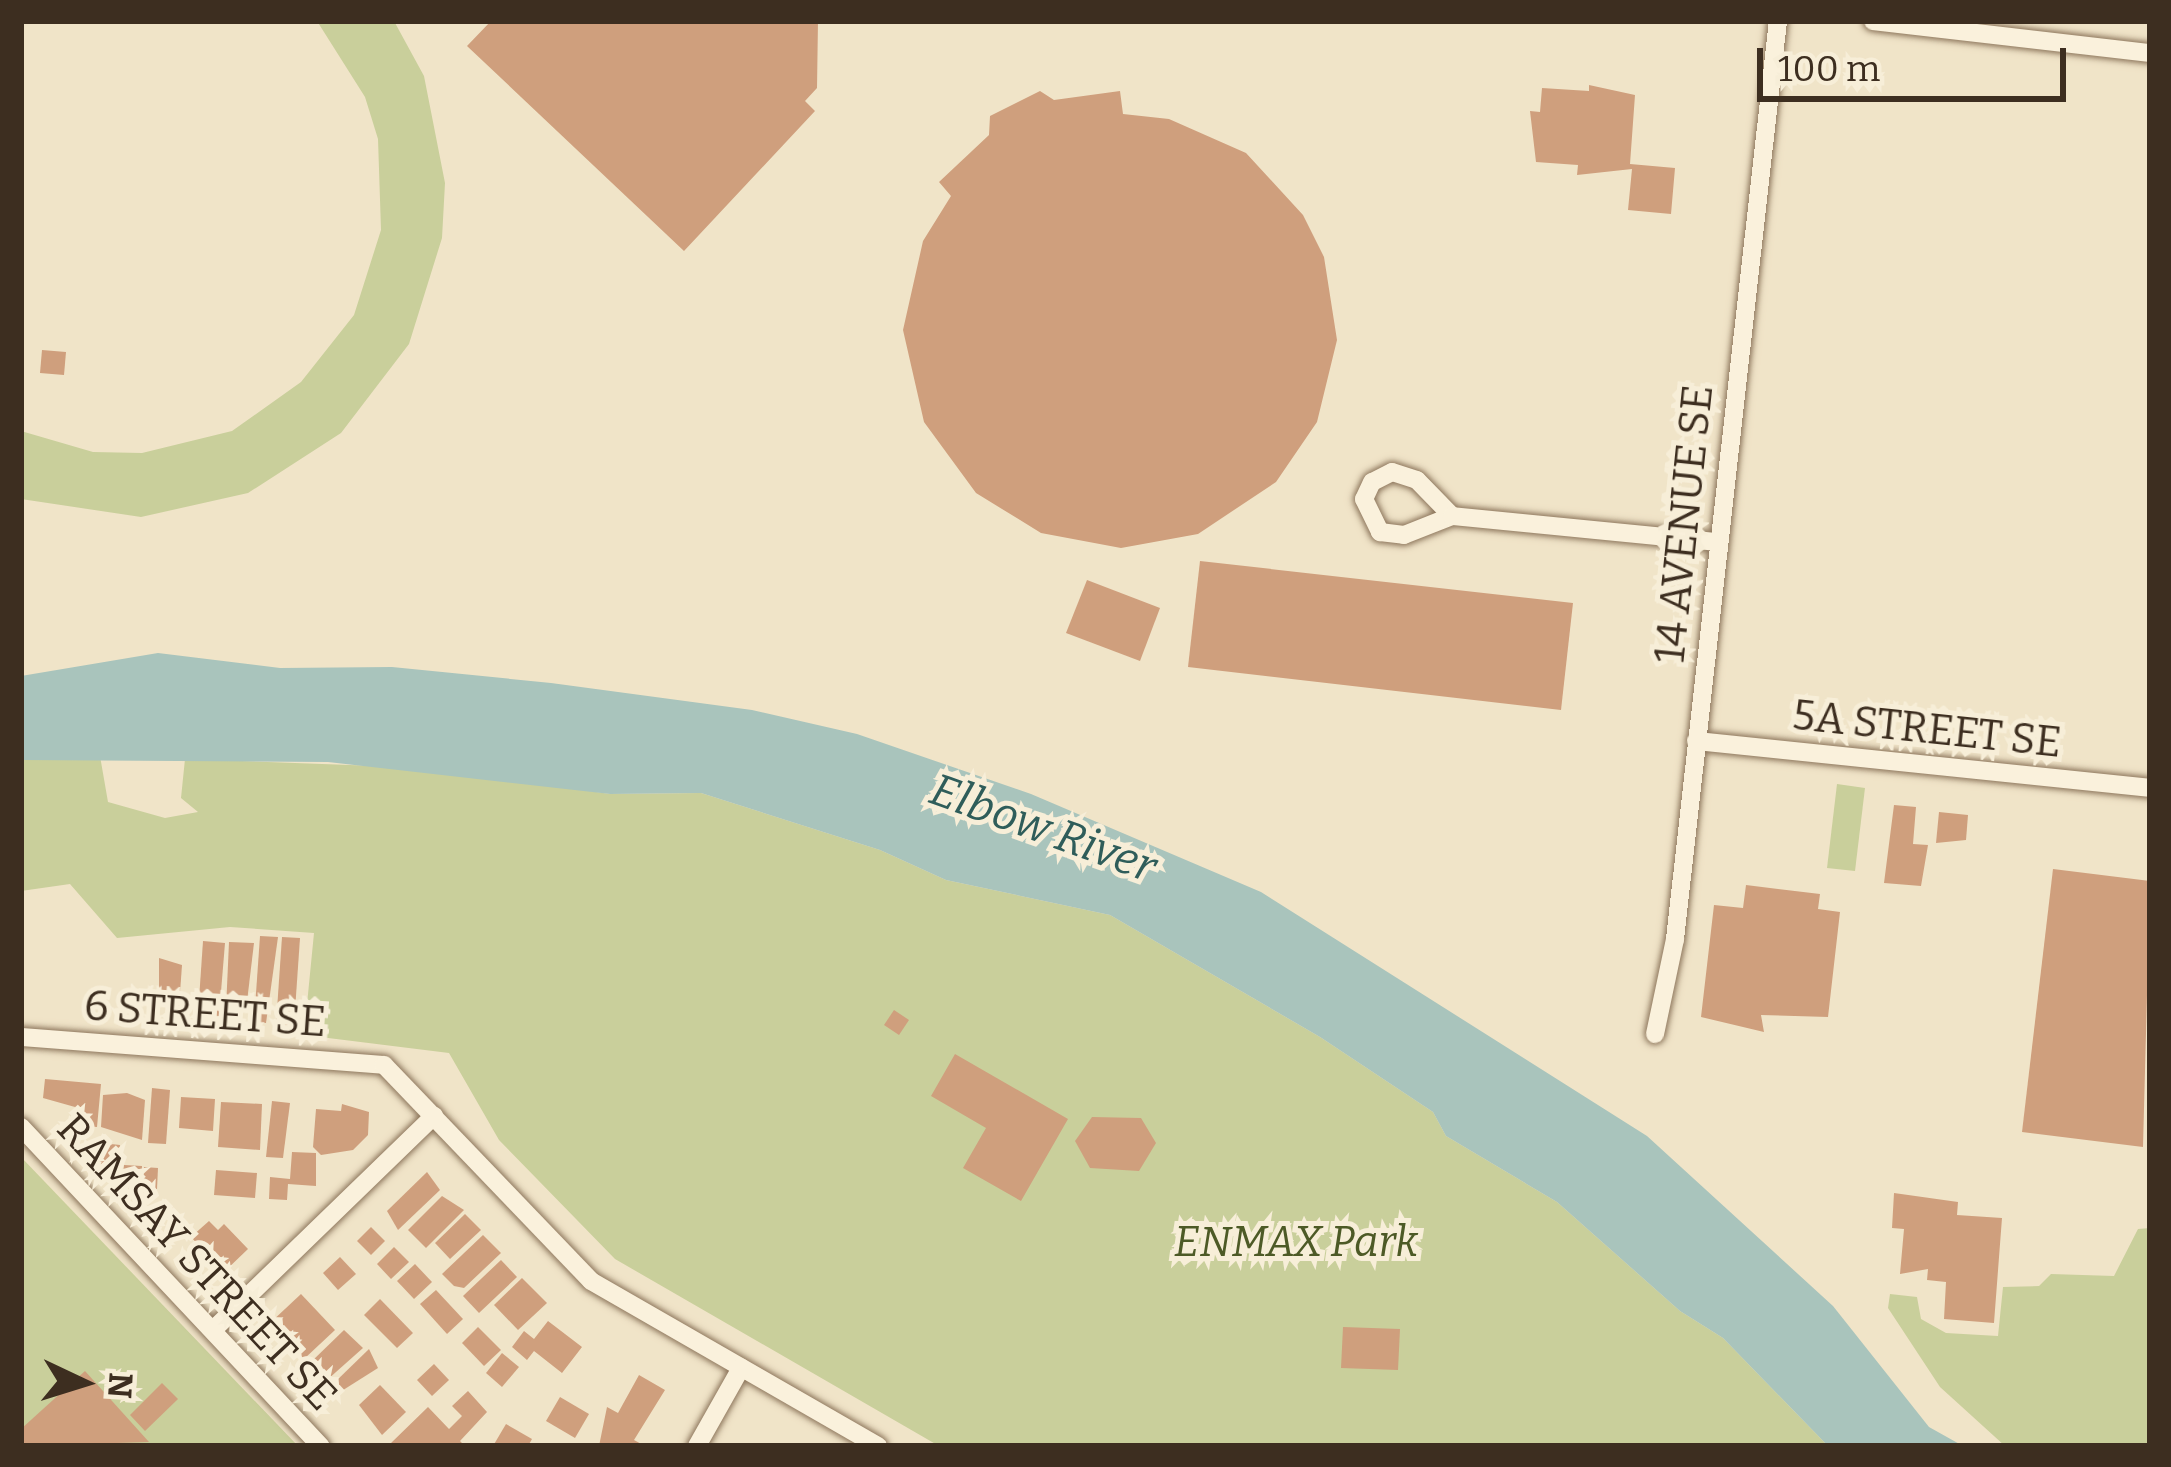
<!DOCTYPE html>
<style>
body{margin:0}
#map{position:relative;width:2171px;height:1467px;overflow:hidden;background:#f0e4c8;font-family:Bitter,serif}
div>[style]{position:absolute}
[style*='--x']{left:calc(var(--x)*1px);top:calc(var(--y)*1px);width:calc(var(--w)*1px);rotate:calc(var(--a)*1deg)}
.green>*{inset:0;background:#c9cf9b}
.water>*{inset:0;background:#a9c4bc}
.building>*{inset:0;background:#cf9f7d}
.roads{filter:drop-shadow(0 0 3px #8d765c) drop-shadow(0 0 3px #8d765c)}
.minor>*{height:18px;margin:-9px;padding:0 9px;transform-origin:9px;border-radius:9px;background:#faf1dc}
span{translate:-50% -50%;white-space:nowrap;text-align:center;line-height:1.15;-webkit-text-stroke:10px #f7eed8;paint-order:stroke}
.street-label{font-size:42px;color:#3d2e20}
.park-label{font-size:42px;color:#4d5a26;font-style:italic}
.water-label{font-size:45px;color:#2f5d5a;font-style:italic}
.frame{position:absolute;inset:0;border:24px solid #3d2e20;pointer-events:none}
.north{position:absolute;left:24px;top:1323px;width:120px;height:120px;-webkit-text-stroke:9px #f7eed8;paint-order:stroke;rotate:94deg;font-size:33px;font-weight:700;line-height:48px;text-align:center;color:#3d2e20}
.north::after{content:'';display:block;margin:auto;width:42px;height:54px;background:#3d2e20;clip-path:polygon(50% 0,100% 100%,50% 72%,0 100%)}
.scale{position:absolute;left:1757px;top:48px;width:309px;height:54px;box-sizing:border-box;border:6px solid #3d2e20;border-top:0;padding-left:15px;font-size:36px;line-height:42px;white-space:nowrap;color:#3d2e20;-webkit-text-stroke:9px #f7eed8;paint-order:stroke}
</style>
<div id="map">
<div class="green">
<i style="clip-path:polygon(317px 21px,394px 21px,424px 76px,445px 183px,442px 238px,409px 344px,341px 433px,248px 493px,141px 517px,21px 499px,21px 431px,93px 452px,142px 453px,232px 431px,301px 382px,354px 315px,381px 230px,378px 139px,365px 97px)"></i>
<i style="clip-path:polygon(100px 756px,108px 802px,165px 818px,198px 812px,181px 798px,185px 759px,432px 768px,610px 794px,701px 793px,880px 850px,946px 880px,1110px 915px,1320px 1037px,1433px 1112px,1446px 1136px,1557px 1202px,1680px 1311px,1723px 1338px,1828px 1446px,939px 1446px,615px 1259px,499px 1140px,449px 1053px,304px 1035px,314px 933px,230px 927px,117px 938px,70px 884px,21px 891px,21px 760px)"></i>
<i style="clip-path:polygon(1837px 784px,1865px 788px,1855px 871px,1827px 868px)"></i>
<i style="clip-path:polygon(21px 1157px,298px 1446px,21px 1446px)"></i>
<i style="clip-path:polygon(2150px 1228px,2150px 1446px,2005px 1446px,1940px 1387px,1888px 1308px,1890px 1294px,1917px 1297px,1921px 1319px,1946px 1333px,1998px 1336px,2003px 1287px,2039px 1286px,2051px 1274px,2114px 1276px,2138px 1229px)"></i>
</div>
<div class="water">
<i style="clip-path:polygon(158px 653px,280px 668px,392px 667px,551px 683px,752px 710px,857px 734px,1031px 794px,1261px 892px,1647px 1136px,1833px 1306px,1929px 1427px,1963px 1446px,1828px 1446px,1723px 1338px,1680px 1311px,1557px 1202px,1446px 1136px,1433px 1112px,1320px 1037px,1110px 915px,946px 880px,880px 850px,701px 793px,610px 794px,328px 762px,21px 760px,21px 676px)"></i>
</div>
<div class="building">
<i style="clip-path:polygon(491px 21px,818px 21px,817px 88px,805px 101px,815px 111px,684px 251px,467px 46px)"></i>
<i style="clip-path:polygon(1589px 85px,1635px 95px,1630px 164px,1675px 168px,1671px 214px,1628px 210px,1632px 169px,1577px 175px,1578px 165px,1536px 162px,1530px 111px,1540px 112px,1542px 88px,1589px 91px)"></i>
<i style="clip-path:polygon(1040px 91px,1054px 100px,1120px 91px,1123px 114px,1169px 119px,1246px 153px,1303px 215px,1324px 257px,1337px 340px,1317px 422px,1276px 482px,1198px 534px,1121px 548px,1041px 533px,976px 493px,924px 422px,903px 330px,923px 241px,951px 196px,939px 182px,989px 135px,990px 116px)"></i>
<i style="clip-path:polygon(42px 350px,66px 352px,64px 375px,40px 373px)"></i>
<i style="clip-path:polygon(1200px 561px,1573px 603px,1561px 710px,1188px 667px)"></i>
<i style="clip-path:polygon(1087px 580px,1160px 608px,1140px 661px,1066px 633px)"></i>
<i style="clip-path:polygon(1894px 805px,1916px 807px,1913px 844px,1928px 845px,1921px 886px,1884px 883px)"></i>
<i style="clip-path:polygon(1939px 812px,1968px 815px,1966px 840px,1936px 843px)"></i>
<i style="clip-path:polygon(2053px 869px,2150px 881px,2143px 1147px,2022px 1132px)"></i>
<i style="clip-path:polygon(1746px 885px,1820px 894px,1818px 909px,1840px 912px,1828px 1017px,1761px 1015px,1764px 1032px,1701px 1017px,1714px 905px,1743px 908px)"></i>
<i style="clip-path:polygon(260px 936px,278px 937px,266px 1023px,254px 1022px)"></i>
<i style="clip-path:polygon(282px 937px,300px 938px,294px 1025px,276px 1024px)"></i>
<i style="clip-path:polygon(203px 941px,225px 943px,219px 1016px,198px 1014px)"></i>
<i style="clip-path:polygon(229px 942px,254px 943px,246px 1010px,226px 1009px)"></i>
<i style="clip-path:polygon(159px 958px,182px 965px,179px 1007px,159px 1005px)"></i>
<i style="clip-path:polygon(894px 1010px,909px 1020px,899px 1035px,884px 1025px)"></i>
<i style="clip-path:polygon(955px 1054px,1068px 1119px,1021px 1201px,963px 1168px,986px 1128px,931px 1096px)"></i>
<i style="clip-path:polygon(45px 1079px,101px 1084px,97px 1127px,73px 1125px,75px 1107px,43px 1098px)"></i>
<i style="clip-path:polygon(152px 1088px,170px 1090px,166px 1144px,148px 1143px)"></i>
<i style="clip-path:polygon(127px 1093px,145px 1100px,142px 1140px,101px 1127px,103px 1095px)"></i>
<i style="clip-path:polygon(181px 1097px,215px 1099px,213px 1131px,179px 1128px)"></i>
<i style="clip-path:polygon(272px 1101px,290px 1103px,283px 1158px,266px 1157px)"></i>
<i style="clip-path:polygon(221px 1102px,262px 1104px,260px 1150px,218px 1147px)"></i>
<i style="clip-path:polygon(342px 1104px,369px 1112px,368px 1135px,353px 1150px,321px 1155px,313px 1147px,316px 1109px,341px 1111px)"></i>
<i style="clip-path:polygon(1092px 1117px,1141px 1118px,1156px 1143px,1139px 1171px,1090px 1168px,1075px 1141px)"></i>
<i style="clip-path:polygon(102px 1143px,120px 1145px,119px 1166px,100px 1164px)"></i>
<i style="clip-path:polygon(292px 1152px,316px 1153px,316px 1186px,288px 1184px,287px 1200px,269px 1199px,270px 1177px,290px 1179px)"></i>
<i style="clip-path:polygon(124px 1165px,142px 1166px,141px 1187px,122px 1186px)"></i>
<i style="clip-path:polygon(144px 1167px,158px 1168px,157px 1189px,143px 1188px)"></i>
<i style="clip-path:polygon(216px 1170px,257px 1173px,255px 1198px,214px 1195px)"></i>
<i style="clip-path:polygon(427px 1172px,440px 1190px,398px 1230px,387px 1211px)"></i>
<i style="clip-path:polygon(1894px 1193px,1958px 1202px,1957px 1215px,2002px 1218px,1994px 1323px,1944px 1319px,1946px 1282px,1927px 1280px,1928px 1269px,1900px 1274px,1904px 1229px,1892px 1228px)"></i>
<i style="clip-path:polygon(442px 1196px,464px 1210px,426px 1248px,408px 1230px)"></i>
<i style="clip-path:polygon(465px 1214px,481px 1230px,450px 1259px,435px 1243px)"></i>
<i style="clip-path:polygon(209px 1221px,218px 1230px,224px 1224px,248px 1249px,224px 1272px,191px 1237px)"></i>
<i style="clip-path:polygon(371px 1227px,385px 1241px,371px 1255px,357px 1241px)"></i>
<i style="clip-path:polygon(483px 1235px,501px 1253px,464px 1288px,454px 1286px,442px 1274px)"></i>
<i style="clip-path:polygon(394px 1247px,409px 1262px,391px 1279px,377px 1264px)"></i>
<i style="clip-path:polygon(340px 1257px,356px 1274px,338px 1290px,323px 1273px)"></i>
<i style="clip-path:polygon(501px 1260px,517px 1277px,479px 1313px,463px 1296px)"></i>
<i style="clip-path:polygon(415px 1264px,432px 1282px,414px 1299px,397px 1281px)"></i>
<i style="clip-path:polygon(522px 1278px,547px 1303px,518px 1330px,494px 1305px)"></i>
<i style="clip-path:polygon(436px 1290px,463px 1319px,447px 1334px,420px 1304px)"></i>
<i style="clip-path:polygon(301px 1294px,335px 1330px,304px 1359px,270px 1323px)"></i>
<i style="clip-path:polygon(380px 1299px,413px 1333px,397px 1348px,364px 1315px)"></i>
<i style="clip-path:polygon(548px 1321px,582px 1347px,562px 1373px,534px 1351px,527px 1360px,512px 1347px,524px 1331px,534px 1339px)"></i>
<i style="clip-path:polygon(478px 1327px,501px 1350px,484px 1366px,462px 1343px)"></i>
<i style="clip-path:polygon(1343px 1327px,1400px 1329px,1398px 1370px,1341px 1368px)"></i>
<i style="clip-path:polygon(344px 1330px,363px 1348px,327px 1380px,310px 1363px)"></i>
<i style="clip-path:polygon(369px 1349px,378px 1368px,340px 1392px,333px 1384px)"></i>
<i style="clip-path:polygon(502px 1353px,519px 1367px,502px 1387px,486px 1373px)"></i>
<i style="clip-path:polygon(434px 1364px,449px 1380px,432px 1396px,417px 1380px)"></i>
<i style="clip-path:polygon(85px 1371px,149px 1442px,21px 1446px,21px 1429px)"></i>
<i style="clip-path:polygon(639px 1375px,665px 1390px,634px 1440px,645px 1446px,599px 1446px,607px 1407px,618px 1413px)"></i>
<i style="clip-path:polygon(162px 1383px,178px 1399px,145px 1431px,130px 1415px)"></i>
<i style="clip-path:polygon(380px 1385px,406px 1412px,382px 1435px,359px 1405px)"></i>
<i style="clip-path:polygon(468px 1391px,487px 1412px,460px 1441px,465px 1446px,391px 1443px,428px 1407px,449px 1429px,462px 1416px,452px 1406px)"></i>
<i style="clip-path:polygon(560px 1397px,589px 1414px,575px 1438px,546px 1421px)"></i>
<i style="clip-path:polygon(506px 1424px,532px 1439px,528px 1446px,493px 1446px)"></i>
</div>
<div class="roads">
<div class="minor">
<i style="--x:1873;--y:21;--w:279;--a:6.6"></i>
<i style="--x:1452;--y:516;--w:50;--a:-134.2"></i>
<i style="--x:1417;--y:480;--w:26;--a:-162"></i>
<i style="--x:1392;--y:472;--w:22;--a:153"></i>
<i style="--x:1372;--y:482;--w:19;--a:115"></i>
<i style="--x:1364;--y:499;--w:37;--a:64"></i>
<i style="--x:1380;--y:532;--w:24;--a:7"></i>
<i style="--x:1404;--y:535;--w:52;--a:-21.6"></i>
<i style="--x:1452;--y:516;--w:266;--a:5.6"></i>
<i style="--x:1696;--y:741;--w:456;--a:5.9"></i>
<i style="--x:1655;--y:1034;--w:97;--a:-78.1"></i>
<i style="--x:1675;--y:939;--w:924;--a:-83.6"></i>
<i style="--x:21;--y:1037;--w:364;--a:4.4"></i>
<i style="--x:384;--y:1065;--w:299;--a:46.2"></i>
<i style="--x:591;--y:1281;--w:331;--a:29.9"></i>
<i style="--x:21;--y:1127;--w:438;--a:46.8"></i>
<i style="--x:213;--y:1330;--w:308;--a:-44.1"></i>
<i style="--x:697;--y:1446;--w:90;--a:-60.6"></i>
</div>
</div>
<div class="street-label">
<span style="left:1684px;top:524px;rotate:-84deg">14 AVENUE SE</span>
<span style="left:1927px;top:729px;rotate:6deg">5A STREET SE</span>
<span style="left:205px;top:1014px;rotate:4deg">6 STREET SE</span>
<span style="left:197px;top:1262px;rotate:47deg">RAMSAY STREET SE</span>
</div>
<div class="park-label">
<span style="left:1296px;top:1242px">ENMAX Park</span>
</div>
<div class="water-label">
<span style="left:1043px;top:829px;rotate:20deg">Elbow River</span>
</div>
<div class="frame"></div>
<div class="north">N</div>
<div class="scale">100 m</div>
</div>
